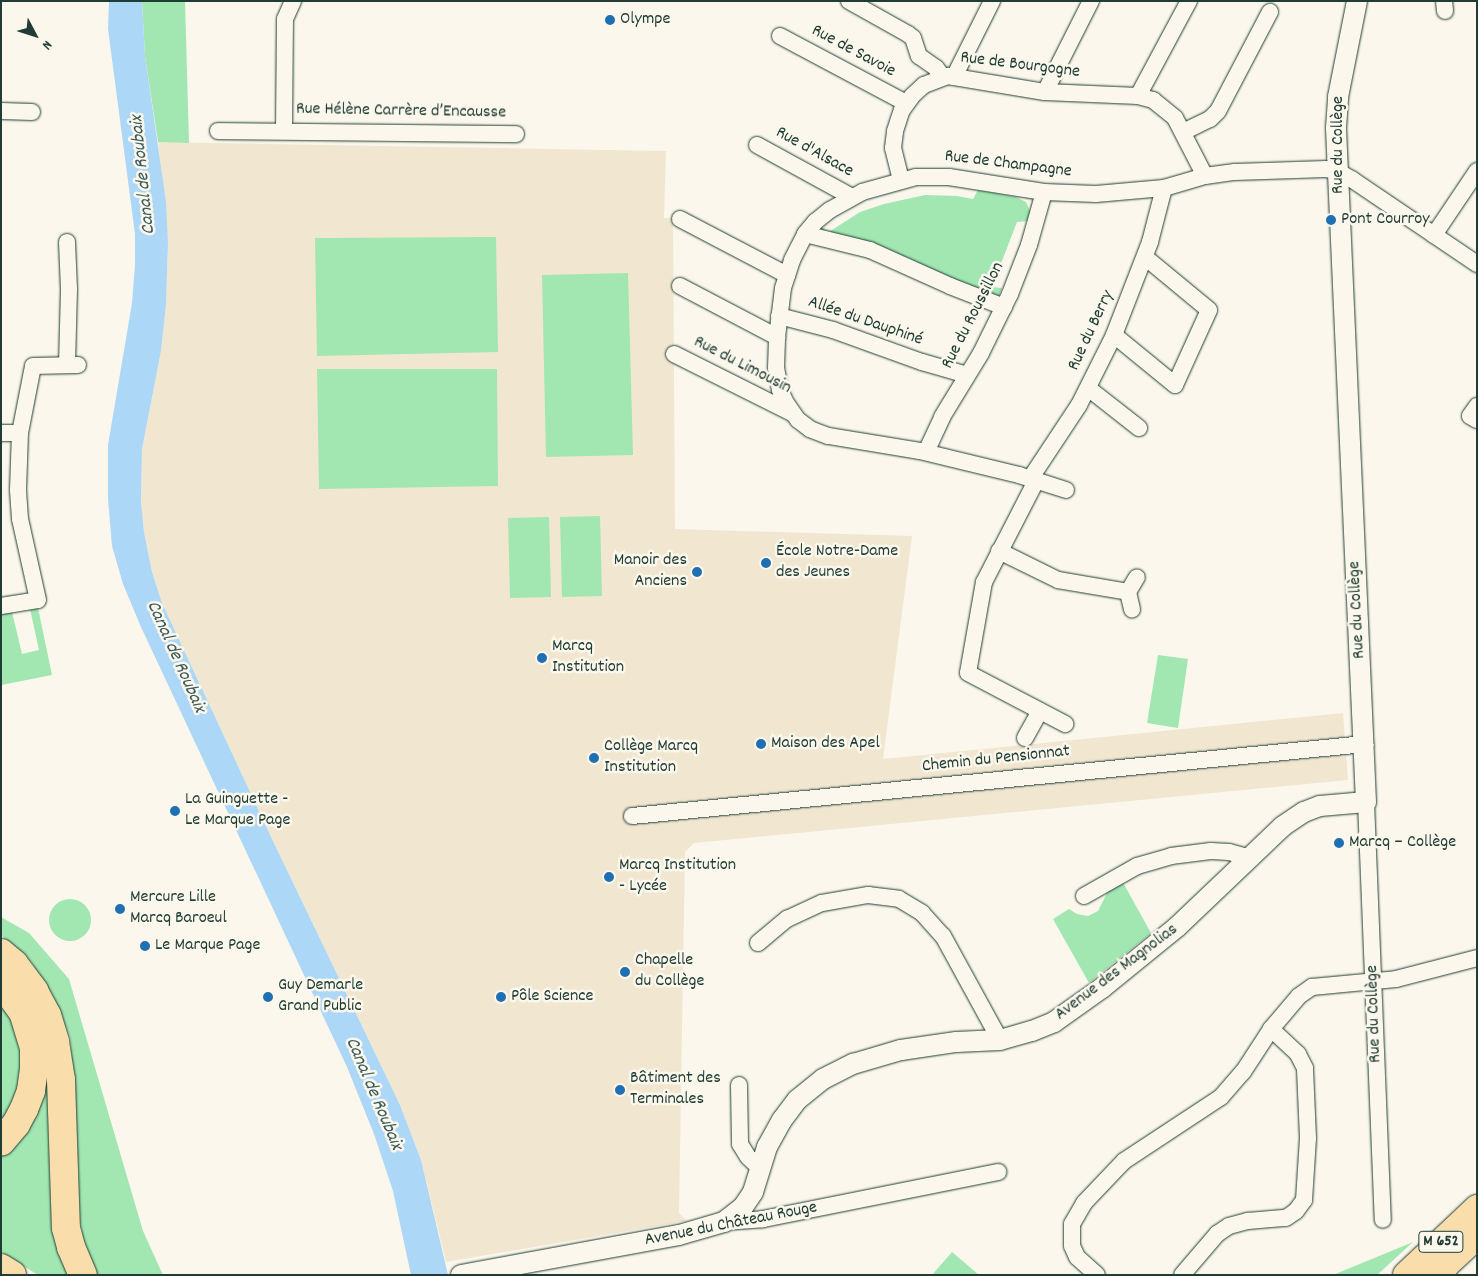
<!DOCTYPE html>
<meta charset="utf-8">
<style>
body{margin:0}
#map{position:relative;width:1478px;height:1276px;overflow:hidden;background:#fbf7ec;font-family:Dekko,sans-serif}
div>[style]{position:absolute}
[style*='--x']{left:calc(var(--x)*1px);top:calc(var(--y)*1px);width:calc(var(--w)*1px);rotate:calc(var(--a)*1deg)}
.built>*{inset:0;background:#f1e7d1}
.green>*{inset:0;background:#a2e6b1}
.round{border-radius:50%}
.water>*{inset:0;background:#acd7f7}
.roads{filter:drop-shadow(0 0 1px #1f3d34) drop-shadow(0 0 1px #1f3d34)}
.minor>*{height:16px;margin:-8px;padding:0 8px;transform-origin:8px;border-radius:8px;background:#fbf7ec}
.tertiary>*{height:20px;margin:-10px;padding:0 10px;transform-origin:10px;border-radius:10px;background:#fbf7ec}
.trunk>*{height:26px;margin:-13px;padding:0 13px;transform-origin:13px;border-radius:13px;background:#f9deab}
.motorway>*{height:28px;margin:-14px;padding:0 14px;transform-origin:14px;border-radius:14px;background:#f9deab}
.dots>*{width:14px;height:14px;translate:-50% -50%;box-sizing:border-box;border:2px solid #fbf7ec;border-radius:50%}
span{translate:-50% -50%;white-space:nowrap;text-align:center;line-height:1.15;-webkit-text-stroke:5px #fbf7ec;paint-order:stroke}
.shield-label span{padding:1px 4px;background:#fbf7ec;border:1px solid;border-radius:4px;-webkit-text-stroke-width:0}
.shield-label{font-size:16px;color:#1f3d34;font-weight:700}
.poi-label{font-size:18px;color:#1f3d34}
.left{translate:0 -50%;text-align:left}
.right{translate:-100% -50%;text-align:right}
.street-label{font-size:18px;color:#1f3d34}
.water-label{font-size:19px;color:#3b5c5b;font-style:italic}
.frame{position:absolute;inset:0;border:2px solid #1f3d34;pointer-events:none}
.north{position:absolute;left:10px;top:10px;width:50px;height:50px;-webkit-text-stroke:4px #fbf7ec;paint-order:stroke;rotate:130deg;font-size:14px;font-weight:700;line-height:20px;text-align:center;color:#1f3d34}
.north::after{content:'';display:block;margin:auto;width:18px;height:22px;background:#1f3d34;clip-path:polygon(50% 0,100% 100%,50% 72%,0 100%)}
</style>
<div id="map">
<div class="built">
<i style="clip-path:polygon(158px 142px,666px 151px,664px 218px,673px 218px,675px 529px,912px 536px,883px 759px,1343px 713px,1348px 780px,694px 843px,685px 852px,679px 1213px,687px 1221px,446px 1262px,421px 1160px,400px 1105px,272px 839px,162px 603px,152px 572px,144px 532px,141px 501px,142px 449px,161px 351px,166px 305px,168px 243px)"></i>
</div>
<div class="green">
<i style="clip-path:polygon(142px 1px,185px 1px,189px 143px,158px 142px,145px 56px)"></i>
<i style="clip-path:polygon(978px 190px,1016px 197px,1026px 202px,1031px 213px,1029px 221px,1017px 222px,992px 287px,1002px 288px,998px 297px,820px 230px,821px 227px,829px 232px,860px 212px,884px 204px,925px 195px,957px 196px,973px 199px)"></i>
<i style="clip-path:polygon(496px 237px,498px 352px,317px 356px,315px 238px)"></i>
<i style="clip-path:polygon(628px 273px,633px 455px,546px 457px,542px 275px)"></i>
<i style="clip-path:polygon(317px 369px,497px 369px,498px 486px,319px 489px)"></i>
<i style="clip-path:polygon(600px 516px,602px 596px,562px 597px,560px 517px)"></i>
<i style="clip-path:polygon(549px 517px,551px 597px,510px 598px,508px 518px)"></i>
<i style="clip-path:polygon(38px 608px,52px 675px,1px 685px,1px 614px,12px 612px,22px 654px,39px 650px,30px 609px)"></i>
<i style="clip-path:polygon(1158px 655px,1188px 659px,1178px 728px,1147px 723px)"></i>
<i style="clip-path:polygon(1121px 879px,1151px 933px,1089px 983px,1053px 919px,1069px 909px,1077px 914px,1088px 916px,1098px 911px,1111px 885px)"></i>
<i class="round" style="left:49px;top:899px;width:42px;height:42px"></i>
<i style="clip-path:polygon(1px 917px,29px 933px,69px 979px,143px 1231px,163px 1275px,97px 1275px,87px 1255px,80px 1222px,76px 1171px,75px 1101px,70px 1037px,56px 1002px,32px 963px,1px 935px)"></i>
<i style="clip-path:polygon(1px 998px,7px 1004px,23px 1053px,22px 1082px,1px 1126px)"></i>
<i style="clip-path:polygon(46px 1045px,71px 1275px,38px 1275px,1px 1252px,1px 1150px,33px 1102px)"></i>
<i style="clip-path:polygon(1413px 1242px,1377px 1275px,1333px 1275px)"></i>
<i style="clip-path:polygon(952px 1252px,979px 1275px,932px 1275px)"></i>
</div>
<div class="water">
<i style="clip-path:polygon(109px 1px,142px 1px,145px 56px,166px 202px,168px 243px,166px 305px,161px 351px,142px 449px,141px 501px,144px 532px,152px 572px,162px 603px,272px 839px,400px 1105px,421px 1160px,448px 1275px,411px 1275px,393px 1191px,374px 1134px,347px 1067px,141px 627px,123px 584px,112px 546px,108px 499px,108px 445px,132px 303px,135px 265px,135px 234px,108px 29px)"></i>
</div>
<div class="roads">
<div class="minor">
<i style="--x:849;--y:1;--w:68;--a:29.2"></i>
<i style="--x:908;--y:34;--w:6;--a:39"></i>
<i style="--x:913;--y:38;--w:19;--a:72"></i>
<i style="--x:919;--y:56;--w:21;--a:35"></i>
<i style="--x:936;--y:68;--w:11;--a:52"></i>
<i style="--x:1444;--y:1;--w:10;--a:84"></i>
<i style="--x:780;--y:36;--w:143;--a:28"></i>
<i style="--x:954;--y:77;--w:85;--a:-63.4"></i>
<i style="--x:1045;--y:92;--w:102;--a:-63.2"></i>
<i style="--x:1138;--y:96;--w:108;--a:-61.8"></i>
<i style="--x:1;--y:111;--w:31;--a:2"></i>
<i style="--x:218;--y:131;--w:298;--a:0.6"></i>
<i style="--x:284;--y:131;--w:112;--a:-89.5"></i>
<i style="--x:285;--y:19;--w:20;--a:-66"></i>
<i style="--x:1183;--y:132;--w:30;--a:-26"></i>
<i style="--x:1210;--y:119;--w:11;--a:-45"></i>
<i style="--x:1218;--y:111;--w:112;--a:-62.3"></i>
<i style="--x:757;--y:145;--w:108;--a:28.7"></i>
<i style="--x:901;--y:180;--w:33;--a:-104"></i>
<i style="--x:893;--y:148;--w:17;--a:-83"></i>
<i style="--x:895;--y:131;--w:22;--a:-72"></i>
<i style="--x:902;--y:110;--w:17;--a:-54"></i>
<i style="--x:912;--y:96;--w:16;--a:-43"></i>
<i style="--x:924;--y:85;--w:26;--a:-21"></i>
<i style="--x:948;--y:76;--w:98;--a:9.4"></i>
<i style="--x:1045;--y:92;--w:93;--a:2.5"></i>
<i style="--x:1138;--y:96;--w:16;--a:15"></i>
<i style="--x:1153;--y:100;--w:28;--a:39"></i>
<i style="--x:1175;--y:118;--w:65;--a:62.7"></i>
<i style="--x:680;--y:219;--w:121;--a:27.6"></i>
<i style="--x:805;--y:234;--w:67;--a:13.8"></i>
<i style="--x:870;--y:250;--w:88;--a:24.2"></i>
<i style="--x:950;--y:286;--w:58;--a:21.3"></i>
<i style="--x:1434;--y:235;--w:77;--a:-56.1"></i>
<i style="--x:67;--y:242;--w:47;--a:87.6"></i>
<i style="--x:69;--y:289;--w:76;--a:91.5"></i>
<i style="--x:680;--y:286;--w:110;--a:27.7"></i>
<i style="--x:779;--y:316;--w:56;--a:14.5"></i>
<i style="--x:833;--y:330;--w:95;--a:19.8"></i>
<i style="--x:922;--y:362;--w:47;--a:16.1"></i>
<i style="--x:1114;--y:335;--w:79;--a:39.3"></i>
<i style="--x:1175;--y:385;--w:82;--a:-65.6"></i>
<i style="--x:1209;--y:310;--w:83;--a:-140.4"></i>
<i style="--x:674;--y:354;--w:132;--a:26.6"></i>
<i style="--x:1088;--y:388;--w:65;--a:38.1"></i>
<i style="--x:1477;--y:406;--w:12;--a:125"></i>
<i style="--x:1470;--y:416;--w:8;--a:30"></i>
<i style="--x:1;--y:433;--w:19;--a:0"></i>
<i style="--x:20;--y:433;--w:68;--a:-79"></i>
<i style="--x:33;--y:366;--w:45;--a:-1.3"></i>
<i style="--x:926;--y:452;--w:38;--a:-65"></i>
<i style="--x:942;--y:417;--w:75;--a:-58.6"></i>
<i style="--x:981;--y:353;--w:66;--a:-63.8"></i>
<i style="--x:1010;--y:294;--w:53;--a:-68.8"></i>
<i style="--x:1029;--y:245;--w:55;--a:-74.2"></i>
<i style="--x:1030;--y:479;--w:89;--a:-56.5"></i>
<i style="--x:1079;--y:405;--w:78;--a:-63.4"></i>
<i style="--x:1114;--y:335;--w:100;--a:-68.8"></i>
<i style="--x:1150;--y:242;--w:56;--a:-75.5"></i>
<i style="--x:1036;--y:481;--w:114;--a:117.2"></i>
<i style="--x:984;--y:582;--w:92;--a:100"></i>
<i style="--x:968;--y:673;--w:110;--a:27.7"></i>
<i style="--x:1066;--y:490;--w:49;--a:-162.3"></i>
<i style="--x:1019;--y:475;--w:102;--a:-166.4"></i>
<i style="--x:920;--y:451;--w:93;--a:-170.7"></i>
<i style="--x:828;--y:436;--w:19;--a:-159"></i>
<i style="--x:810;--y:429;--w:15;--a:-143"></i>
<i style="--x:798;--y:420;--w:21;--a:-125"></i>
<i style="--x:786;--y:403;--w:14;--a:-115"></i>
<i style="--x:780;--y:390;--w:22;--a:-100"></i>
<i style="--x:776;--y:368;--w:31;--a:-88"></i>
<i style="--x:777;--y:337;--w:49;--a:-83"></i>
<i style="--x:783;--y:288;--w:29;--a:-72"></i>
<i style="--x:792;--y:260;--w:29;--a:-63"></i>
<i style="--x:805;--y:234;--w:16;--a:-50"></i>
<i style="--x:815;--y:222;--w:19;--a:-39"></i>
<i style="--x:830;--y:210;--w:37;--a:-29"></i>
<i style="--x:862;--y:192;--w:56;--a:-15.5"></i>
<i style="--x:916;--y:177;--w:33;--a:0"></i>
<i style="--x:949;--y:177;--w:96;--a:9"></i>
<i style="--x:1044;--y:192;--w:52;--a:2.2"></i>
<i style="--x:1096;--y:194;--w:68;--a:-5"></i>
<i style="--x:1164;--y:188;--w:43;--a:-16.3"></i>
<i style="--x:1205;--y:176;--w:30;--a:-8"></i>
<i style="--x:1235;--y:172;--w:91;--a:-1.9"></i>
<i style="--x:1326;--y:169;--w:11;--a:10"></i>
<i style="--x:1337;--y:171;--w:18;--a:29"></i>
<i style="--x:1353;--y:180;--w:150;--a:34.1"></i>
<i style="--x:999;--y:551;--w:66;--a:26.2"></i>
<i style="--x:1058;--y:580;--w:71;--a:9.7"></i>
<i style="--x:1128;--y:592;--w:18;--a:77"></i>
<i style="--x:1128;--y:592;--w:17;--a:-59"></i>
<i style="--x:1;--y:606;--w:37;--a:-9"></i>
<i style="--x:38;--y:600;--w:83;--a:-102.5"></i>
<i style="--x:20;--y:519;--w:29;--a:-94"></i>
<i style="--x:18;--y:490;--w:57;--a:-88"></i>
<i style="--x:1025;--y:738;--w:31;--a:-61"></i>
<i style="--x:1366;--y:802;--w:418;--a:87.7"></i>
<i style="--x:632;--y:816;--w:737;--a:-5.61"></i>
<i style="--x:1084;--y:896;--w:61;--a:-29.5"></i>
<i style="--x:1137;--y:866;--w:35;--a:-16"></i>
<i style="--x:1171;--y:856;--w:40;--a:-7.1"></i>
<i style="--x:1211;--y:851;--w:18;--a:3"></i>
<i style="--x:1229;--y:852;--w:20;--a:15"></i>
<i style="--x:758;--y:943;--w:38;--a:-40"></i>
<i style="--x:787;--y:919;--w:38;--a:-25"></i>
<i style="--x:822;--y:903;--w:47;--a:-9.9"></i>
<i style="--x:868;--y:895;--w:31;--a:7"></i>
<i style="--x:899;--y:899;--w:27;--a:31"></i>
<i style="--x:922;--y:913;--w:31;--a:48"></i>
<i style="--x:943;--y:936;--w:119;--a:61.3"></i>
<i style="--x:739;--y:1085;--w:59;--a:89"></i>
<i style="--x:740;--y:1144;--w:15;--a:58"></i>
<i style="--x:748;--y:1157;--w:18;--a:43"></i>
<i style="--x:724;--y:1222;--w:39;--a:-4"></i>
<i style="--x:763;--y:1219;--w:240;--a:-11.3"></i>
<i style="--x:1097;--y:1275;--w:27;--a:-138"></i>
<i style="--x:1077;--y:1257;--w:12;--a:-114"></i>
<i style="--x:1072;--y:1246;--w:22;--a:-90"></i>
<i style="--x:1072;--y:1224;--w:24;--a:-60"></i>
<i style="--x:1084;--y:1203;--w:58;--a:-46.4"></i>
<i style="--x:1124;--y:1161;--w:116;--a:-33.4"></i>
<i style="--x:1221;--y:1097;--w:33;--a:-49"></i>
<i style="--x:1243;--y:1072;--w:51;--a:-56.9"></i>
<i style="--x:1271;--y:1029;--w:43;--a:-49.7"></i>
<i style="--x:1299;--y:996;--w:16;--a:-35"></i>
<i style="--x:1312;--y:987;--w:84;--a:-5.4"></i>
<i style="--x:1396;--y:979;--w:84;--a:-14.5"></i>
<i style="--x:1182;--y:1275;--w:54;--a:-49.5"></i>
<i style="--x:1217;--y:1234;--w:14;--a:-34"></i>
<i style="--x:1229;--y:1226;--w:20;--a:-15"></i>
<i style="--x:1248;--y:1221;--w:38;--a:-5"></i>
<i style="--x:1286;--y:1218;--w:12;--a:-35"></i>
<i style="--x:1296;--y:1211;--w:14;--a:-54"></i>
<i style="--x:1304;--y:1200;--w:62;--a:-86.3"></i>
<i style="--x:1308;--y:1138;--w:70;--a:-92.5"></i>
<i style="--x:1305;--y:1068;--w:16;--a:-117"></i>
<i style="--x:1298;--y:1054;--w:37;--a:-137"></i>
</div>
<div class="tertiary">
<i style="--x:461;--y:1275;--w:222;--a:-10.4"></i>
<i style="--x:679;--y:1235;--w:47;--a:-16.1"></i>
<i style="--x:724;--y:1222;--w:24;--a:-38"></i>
<i style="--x:743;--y:1207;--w:18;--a:-56"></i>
<i style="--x:753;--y:1192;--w:47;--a:-72.7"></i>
<i style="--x:767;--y:1147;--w:31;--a:-61"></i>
<i style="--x:782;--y:1120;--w:25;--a:-53"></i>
<i style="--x:797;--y:1100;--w:33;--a:-39"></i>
<i style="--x:823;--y:1079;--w:34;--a:-27"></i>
<i style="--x:853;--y:1064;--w:50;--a:-16.3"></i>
<i style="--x:901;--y:1050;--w:56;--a:-8.3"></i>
<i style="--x:956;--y:1042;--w:44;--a:-2.6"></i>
<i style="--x:1000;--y:1040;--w:33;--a:-16"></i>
<i style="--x:1032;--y:1031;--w:24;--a:-22"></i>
<i style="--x:1054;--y:1022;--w:59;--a:-35.3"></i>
<i style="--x:1102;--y:988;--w:97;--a:-39.1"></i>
<i style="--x:1177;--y:927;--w:146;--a:-43.6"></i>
<i style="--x:1283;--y:826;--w:25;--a:-34"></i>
<i style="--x:1304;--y:812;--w:17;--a:-21"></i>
<i style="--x:1320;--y:806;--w:46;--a:-5"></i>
<i style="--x:1366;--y:802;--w:675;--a:-92.55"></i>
<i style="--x:1336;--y:128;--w:31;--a:-86"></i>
<i style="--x:1338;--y:97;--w:98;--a:-78.8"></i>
</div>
<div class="trunk">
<i style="--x:1406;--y:1275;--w:98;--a:-43.3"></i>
<i style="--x:1435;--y:1275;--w:57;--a:-42.9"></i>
</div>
<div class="motorway">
<i style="--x:1;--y:953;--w:17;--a:40"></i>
<i style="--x:14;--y:964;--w:34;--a:53"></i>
<i style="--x:34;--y:991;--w:27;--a:62"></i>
<i style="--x:47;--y:1015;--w:28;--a:73"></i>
<i style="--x:55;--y:1042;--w:38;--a:81"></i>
<i style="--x:61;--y:1080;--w:148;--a:88.1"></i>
<i style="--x:66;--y:1228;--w:20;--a:75"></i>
<i style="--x:71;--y:1247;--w:30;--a:67"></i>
<i style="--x:1;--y:982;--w:37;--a:54"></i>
<i style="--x:23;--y:1012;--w:38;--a:73"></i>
<i style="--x:34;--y:1048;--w:21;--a:90"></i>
<i style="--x:34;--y:1069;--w:22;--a:98"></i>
<i style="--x:31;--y:1091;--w:19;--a:111"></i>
<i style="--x:24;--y:1109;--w:17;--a:118"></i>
<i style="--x:16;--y:1124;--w:23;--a:130"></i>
<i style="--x:1;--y:1268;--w:13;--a:32"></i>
<i style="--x:1436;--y:1275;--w:13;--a:-48"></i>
</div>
</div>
<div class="dots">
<i style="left:610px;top:20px;background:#1f6fb2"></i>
<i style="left:1331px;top:220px;background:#1f6fb2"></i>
<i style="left:766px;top:563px;background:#1f6fb2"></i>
<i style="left:697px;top:572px;background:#1f6fb2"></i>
<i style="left:542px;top:658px;background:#1f6fb2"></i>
<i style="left:761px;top:744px;background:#1f6fb2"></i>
<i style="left:594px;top:758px;background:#1f6fb2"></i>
<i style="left:175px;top:811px;background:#1f6fb2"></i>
<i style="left:1339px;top:843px;background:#1f6fb2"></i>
<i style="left:609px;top:877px;background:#1f6fb2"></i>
<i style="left:120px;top:909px;background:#1f6fb2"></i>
<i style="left:145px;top:946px;background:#1f6fb2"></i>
<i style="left:625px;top:972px;background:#1f6fb2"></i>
<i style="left:268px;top:997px;background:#1f6fb2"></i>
<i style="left:501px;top:997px;background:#1f6fb2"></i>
<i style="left:620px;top:1090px;background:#1f6fb2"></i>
</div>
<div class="shield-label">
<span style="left:1441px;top:1242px">M 652</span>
</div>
<div class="poi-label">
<span class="left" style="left:620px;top:20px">Olympe</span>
<span class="left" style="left:1341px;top:220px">Pont Courroy</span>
<span class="left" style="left:776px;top:563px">École Notre-Dame<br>des Jeunes</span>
<span class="right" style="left:687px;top:572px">Manoir des<br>Anciens</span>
<span class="left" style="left:552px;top:658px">Marcq<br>Institution</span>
<span class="left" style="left:771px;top:744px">Maison des Apel</span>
<span class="left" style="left:604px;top:758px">Collège Marcq<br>Institution</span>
<span class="left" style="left:185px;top:811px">La Guinguette -<br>Le Marque Page</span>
<span class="left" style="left:1349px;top:843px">Marcq – Collège</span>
<span class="left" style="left:619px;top:877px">Marcq Institution<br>- Lycée</span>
<span class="left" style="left:130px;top:909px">Mercure Lille<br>Marcq Baroeul</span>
<span class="left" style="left:155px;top:946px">Le Marque Page</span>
<span class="left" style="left:635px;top:972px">Chapelle<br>du Collège</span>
<span class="left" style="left:278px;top:997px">Guy Demarle<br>Grand Public</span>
<span class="left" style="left:511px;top:997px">Pôle Science</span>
<span class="left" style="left:630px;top:1090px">Bâtiment des<br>Terminales</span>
</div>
<div class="street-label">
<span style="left:853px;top:52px;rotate:28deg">Rue de Savoie</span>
<span style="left:1020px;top:66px;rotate:7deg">Rue de Bourgogne</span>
<span style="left:401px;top:112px;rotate:1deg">Rue Hélène Carrère d’Encausse</span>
<span style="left:1339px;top:145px;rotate:-90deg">Rue du Collège</span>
<span style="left:814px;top:153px;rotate:29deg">Rue d'Alsace</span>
<span style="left:1008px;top:165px;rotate:7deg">Rue de Champagne</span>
<span style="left:974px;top:316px;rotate:-63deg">Rue du Roussillon</span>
<span style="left:865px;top:322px;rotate:19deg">Allée du Dauphiné</span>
<span style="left:1092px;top:331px;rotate:-65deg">Rue du Berry</span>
<span style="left:742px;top:366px;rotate:27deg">Rue du Limousin</span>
<span style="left:1358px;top:610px;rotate:-93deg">Rue du Collège</span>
<span style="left:996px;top:760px;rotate:-6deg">Chemin du Pensionnat</span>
<span style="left:1117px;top:973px;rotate:-37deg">Avenue des Magnolias</span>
<span style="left:1375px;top:1014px;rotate:-92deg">Rue du Collège</span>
<span style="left:731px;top:1225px;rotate:-11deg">Avenue du Château Rouge</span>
</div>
<div class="water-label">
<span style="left:144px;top:175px;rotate:-96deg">Canal de Roubaix</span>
<span style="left:175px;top:657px;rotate:66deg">Canal de Roubaix</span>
<span style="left:373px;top:1094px;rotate:67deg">Canal de Roubaix</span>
</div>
<div class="frame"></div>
<div class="north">N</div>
</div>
